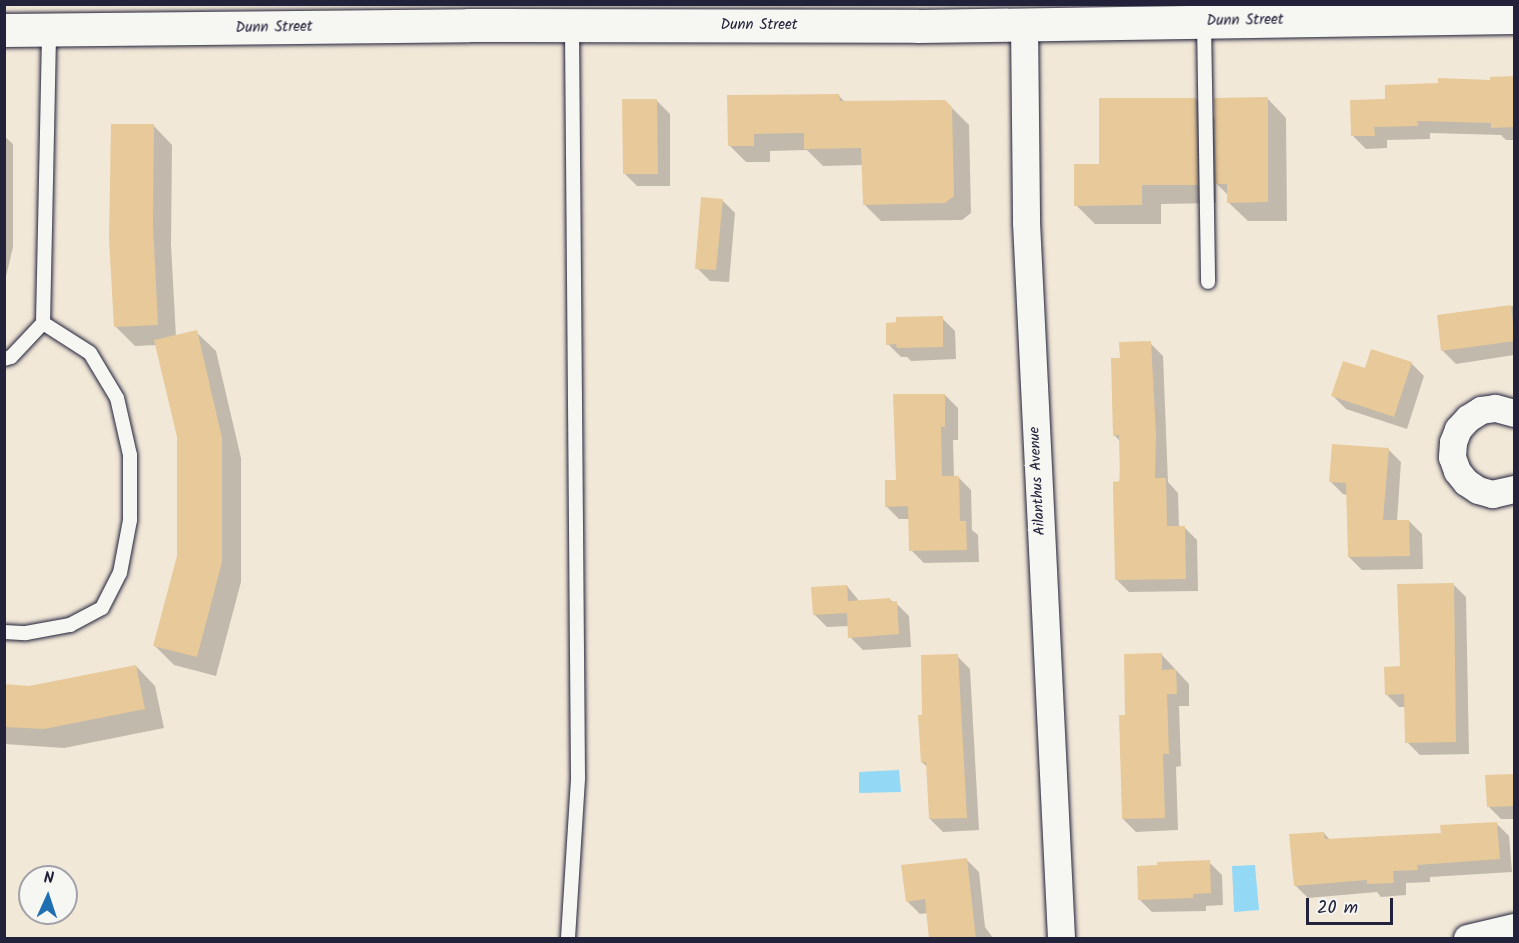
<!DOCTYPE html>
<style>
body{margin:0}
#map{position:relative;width:1519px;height:943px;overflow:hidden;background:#f2e8d8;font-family:Kalam,sans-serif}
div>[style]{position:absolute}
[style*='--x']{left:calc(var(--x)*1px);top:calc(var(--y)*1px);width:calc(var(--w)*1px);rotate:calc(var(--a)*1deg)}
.water>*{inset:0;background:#93d8f5}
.shadow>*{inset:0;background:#0003}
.building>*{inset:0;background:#e7c99a}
.roads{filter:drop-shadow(0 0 2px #22223b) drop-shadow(0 0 2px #22223b)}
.service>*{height:14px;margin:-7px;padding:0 7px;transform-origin:7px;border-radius:7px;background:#f6f6f2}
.minor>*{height:27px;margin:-13.5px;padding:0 13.5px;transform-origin:13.5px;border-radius:13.5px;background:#f6f6f2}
.tertiary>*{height:33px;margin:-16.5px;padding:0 16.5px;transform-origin:16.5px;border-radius:16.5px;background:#f6f6f2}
span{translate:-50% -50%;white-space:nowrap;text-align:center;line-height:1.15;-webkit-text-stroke:4.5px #f6f6f2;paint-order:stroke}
.street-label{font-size:15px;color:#22223b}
.frame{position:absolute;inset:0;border:6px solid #22223b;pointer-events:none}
.north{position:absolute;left:18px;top:865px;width:60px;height:60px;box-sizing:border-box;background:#f6f6f2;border:2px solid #a1a1a9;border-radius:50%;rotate:3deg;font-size:16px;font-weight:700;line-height:24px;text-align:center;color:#22223b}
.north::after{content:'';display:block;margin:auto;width:21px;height:27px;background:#1f6fb2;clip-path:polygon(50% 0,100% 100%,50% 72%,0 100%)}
.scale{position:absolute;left:1306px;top:898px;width:87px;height:27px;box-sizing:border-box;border:3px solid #22223b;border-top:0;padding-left:8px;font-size:18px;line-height:21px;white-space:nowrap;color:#22223b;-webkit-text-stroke:4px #f6f6f2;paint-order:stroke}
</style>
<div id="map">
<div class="water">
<i style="clip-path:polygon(899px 770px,901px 792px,859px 793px,859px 772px)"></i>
<i style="clip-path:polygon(1255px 865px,1259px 910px,1234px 912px,1232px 866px)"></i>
</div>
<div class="shadow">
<i style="clip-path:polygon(1514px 78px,1514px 140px,1506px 140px,1501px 135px,1430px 133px,1430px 139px,1387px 140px,1387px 148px,1366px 149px,1353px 136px,1387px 100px)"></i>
<i style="clip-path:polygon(839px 96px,846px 103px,945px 101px,969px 125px,971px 213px,962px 220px,881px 221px,864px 204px,863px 165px,823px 166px,807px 150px,770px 151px,770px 162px,746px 162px,729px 145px)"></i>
<i style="clip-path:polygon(1267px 98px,1286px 118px,1287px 221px,1248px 221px,1228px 202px,1228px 195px,1216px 183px,1216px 203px,1161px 204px,1161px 224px,1095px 224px,1076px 205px,1101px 166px,1196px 99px,1216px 120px)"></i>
<i style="clip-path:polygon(657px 101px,670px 114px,670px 186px,637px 186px,624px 173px)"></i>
<i style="clip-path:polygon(153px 125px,172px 145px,171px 245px,176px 337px,196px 332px,216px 351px,241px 458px,241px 582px,216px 676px,174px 665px,155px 646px,178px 556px,179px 437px,157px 345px,135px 346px,116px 327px)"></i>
<i style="clip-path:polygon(4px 136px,13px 144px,13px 247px,4px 285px)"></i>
<i style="clip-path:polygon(722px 200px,735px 213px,729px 282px,710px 281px,697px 268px)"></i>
<i style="clip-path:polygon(1514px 306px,1514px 355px,1456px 364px,1443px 351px,1438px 316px)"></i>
<i style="clip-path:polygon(942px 318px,955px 331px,956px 359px,911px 361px,907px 357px,901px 357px,888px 344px,897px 324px)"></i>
<i style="clip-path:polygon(1150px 343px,1163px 356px,1168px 482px,1178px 493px,1179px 527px,1184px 527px,1197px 540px,1198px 591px,1129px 592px,1116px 579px,1121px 442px,1114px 435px,1121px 360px)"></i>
<i style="clip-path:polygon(1411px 363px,1424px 376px,1407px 429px,1346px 409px,1333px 396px,1366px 370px)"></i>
<i style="clip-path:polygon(945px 395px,958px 408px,958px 440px,953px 440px,954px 477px,958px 477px,971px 490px,972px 530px,978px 535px,979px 562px,924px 563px,911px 550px,910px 519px,899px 519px,886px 506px)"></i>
<i style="clip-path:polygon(1388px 449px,1401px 462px,1397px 521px,1409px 521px,1422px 534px,1423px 569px,1362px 570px,1349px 557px,1347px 495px,1343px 494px,1330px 481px)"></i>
<i style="clip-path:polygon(1453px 584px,1466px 597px,1469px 754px,1420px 755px,1407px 742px,1406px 707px,1399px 707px,1386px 694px)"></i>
<i style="clip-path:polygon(847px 586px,860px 602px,890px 600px,896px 603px,909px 616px,911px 647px,863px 650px,850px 637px,849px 626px,827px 627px,814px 614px)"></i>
<i style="clip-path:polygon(1162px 655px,1189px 684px,1189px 706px,1179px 706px,1181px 766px,1176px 767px,1178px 830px,1136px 832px,1123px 819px,1126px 716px)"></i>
<i style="clip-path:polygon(957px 656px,970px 669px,979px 830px,943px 832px,930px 819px,928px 768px,922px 762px,924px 716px)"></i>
<i style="clip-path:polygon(136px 666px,155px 686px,164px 728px,64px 748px,4px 744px,4px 686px,29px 688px)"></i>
<i style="clip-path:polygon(1514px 775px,1514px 819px,1501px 819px,1488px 806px)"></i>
<i style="clip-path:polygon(1496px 823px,1509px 836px,1512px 872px,1430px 877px,1430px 882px,1406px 883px,1406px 895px,1381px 897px,1377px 892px,1308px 898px,1295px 885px,1324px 833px,1330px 840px,1443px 834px)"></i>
<i style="clip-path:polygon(966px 859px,979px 872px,985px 927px,993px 938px,930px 938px,928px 913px,920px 914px,907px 901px)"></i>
<i style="clip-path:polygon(1209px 862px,1222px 875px,1223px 905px,1206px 906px,1206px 911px,1152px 912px,1139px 899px)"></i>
</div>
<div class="building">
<i style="clip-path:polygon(1515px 76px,1515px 127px,1491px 128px,1491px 123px,1417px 121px,1418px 126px,1374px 127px,1375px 136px,1351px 136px,1350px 100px,1385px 99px,1385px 85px,1438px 83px,1438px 78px,1490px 80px,1490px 77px)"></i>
<i style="clip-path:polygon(839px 94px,840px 101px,945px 100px,952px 107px,954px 196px,945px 203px,863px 205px,861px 148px,804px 149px,804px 133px,754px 134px,754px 146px,728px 146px,727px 95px)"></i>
<i style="clip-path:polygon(1268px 97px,1268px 202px,1227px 203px,1227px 184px,1216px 184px,1214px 98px)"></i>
<i style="clip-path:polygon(1099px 98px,1196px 98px,1198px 185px,1142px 185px,1142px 205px,1074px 206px,1074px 164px,1099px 164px)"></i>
<i style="clip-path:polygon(622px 99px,657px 99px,658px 174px,623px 174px)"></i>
<i style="clip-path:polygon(111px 124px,154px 124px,153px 225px,158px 325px,114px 327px,109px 239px)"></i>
<i style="clip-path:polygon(701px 197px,723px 199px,716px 270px,695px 269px)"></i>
<i style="clip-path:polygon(1511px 305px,1515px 341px,1441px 351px,1437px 315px)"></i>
<i style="clip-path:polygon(943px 316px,943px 347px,897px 348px,896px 344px,886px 345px,886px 323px,896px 322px,896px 317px)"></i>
<i style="clip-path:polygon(197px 330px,222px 438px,222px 562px,197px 657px,153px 646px,177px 556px,177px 437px,154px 340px)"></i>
<i style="clip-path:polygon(1151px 341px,1156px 434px,1155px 478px,1166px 478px,1167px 526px,1185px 526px,1186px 579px,1115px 580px,1113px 482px,1120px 481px,1119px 435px,1113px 436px,1111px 358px,1120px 358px,1119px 342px)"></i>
<i style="clip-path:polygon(1371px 349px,1412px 362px,1394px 417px,1331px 396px,1343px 361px,1365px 368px)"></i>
<i style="clip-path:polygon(893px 394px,945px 394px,945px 427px,941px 427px,942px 476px,959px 476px,960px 521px,966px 521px,967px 550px,909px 551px,908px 506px,885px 507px,885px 480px,896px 480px)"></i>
<i style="clip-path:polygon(1332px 444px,1389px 448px,1383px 520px,1409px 520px,1410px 556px,1348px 557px,1346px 483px,1329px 482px)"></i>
<i style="clip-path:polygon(1454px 583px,1456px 742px,1405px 743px,1404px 694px,1385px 695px,1384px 667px,1400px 666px,1397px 584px)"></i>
<i style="clip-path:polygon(847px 585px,848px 601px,890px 598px,891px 602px,897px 601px,899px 634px,848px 638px,847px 613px,813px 615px,811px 587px)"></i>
<i style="clip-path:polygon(1162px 653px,1162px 670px,1176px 669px,1177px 694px,1167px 694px,1169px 754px,1163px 754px,1165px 818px,1122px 819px,1119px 715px,1125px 715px,1124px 654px)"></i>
<i style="clip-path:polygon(958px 654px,967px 818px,929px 819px,926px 762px,921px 763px,918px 715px,922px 715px,921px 655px)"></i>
<i style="clip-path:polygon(136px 665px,145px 709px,44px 729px,4px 727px,4px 684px,29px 686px)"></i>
<i style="clip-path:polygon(1515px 774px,1515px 806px,1487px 807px,1485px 775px)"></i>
<i style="clip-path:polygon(1497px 822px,1500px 859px,1417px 865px,1418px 870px,1393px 871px,1394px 883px,1367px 884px,1367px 880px,1294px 886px,1289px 834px,1324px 832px,1325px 839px,1441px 833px,1440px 825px)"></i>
<i style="clip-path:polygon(967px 858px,976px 939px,929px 939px,925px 899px,906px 902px,901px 865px)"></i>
<i style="clip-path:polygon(1210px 860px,1211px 893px,1193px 894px,1193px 898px,1138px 900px,1137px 866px,1157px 865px,1157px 862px)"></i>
</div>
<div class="roads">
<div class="service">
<i style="--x:1204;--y:21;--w:261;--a:89.1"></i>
<i style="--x:4;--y:359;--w:7;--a:-16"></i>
<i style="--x:11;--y:357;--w:47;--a:-46.7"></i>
<i style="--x:43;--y:323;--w:292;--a:-88.8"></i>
<i style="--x:4;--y:632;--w:22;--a:3"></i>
<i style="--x:26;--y:633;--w:45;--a:-10.3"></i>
<i style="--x:70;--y:625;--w:36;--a:-28"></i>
<i style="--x:102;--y:608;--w:39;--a:-63"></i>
<i style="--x:120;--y:573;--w:54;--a:-79.3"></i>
<i style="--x:130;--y:520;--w:65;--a:-90"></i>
<i style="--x:130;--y:455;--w:58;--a:-102.8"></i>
<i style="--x:117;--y:398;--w:52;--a:-121"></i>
<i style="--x:90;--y:353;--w:56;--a:-147.4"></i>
<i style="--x:568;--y:938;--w:161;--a:-86.4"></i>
<i style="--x:578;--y:777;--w:750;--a:-90.46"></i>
</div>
<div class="minor">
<i style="--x:1024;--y:23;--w:199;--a:89.4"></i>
<i style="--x:1026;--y:222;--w:717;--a:87.2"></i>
<i style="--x:1514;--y:413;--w:20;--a:-165"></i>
<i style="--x:1495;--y:408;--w:14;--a:172"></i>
<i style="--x:1481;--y:410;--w:15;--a:148"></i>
<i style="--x:1468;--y:418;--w:15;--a:132"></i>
<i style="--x:1458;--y:429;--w:14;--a:111"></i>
<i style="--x:1453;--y:442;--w:15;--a:94"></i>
<i style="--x:1452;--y:457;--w:15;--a:70"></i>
<i style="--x:1457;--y:471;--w:14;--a:51"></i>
<i style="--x:1466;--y:482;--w:14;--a:34"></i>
<i style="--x:1478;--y:490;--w:15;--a:16"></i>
<i style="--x:1492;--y:494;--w:23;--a:-13"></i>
<i style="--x:1467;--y:938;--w:48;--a:-13.2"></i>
</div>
<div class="tertiary">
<i style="--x:4;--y:30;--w:465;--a:-0.6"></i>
<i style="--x:469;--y:25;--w:448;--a:0.1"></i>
<i style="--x:917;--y:26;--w:597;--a:-0.86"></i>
</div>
</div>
<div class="street-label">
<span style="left:1245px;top:21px;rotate:-1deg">Dunn Street</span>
<span style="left:759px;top:26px">Dunn Street</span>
<span style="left:274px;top:28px;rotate:-1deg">Dunn Street</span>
<span style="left:1038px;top:481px;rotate:-93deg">Ailanthus Avenue</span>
</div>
<div class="frame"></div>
<div class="north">N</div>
<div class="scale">20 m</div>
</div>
